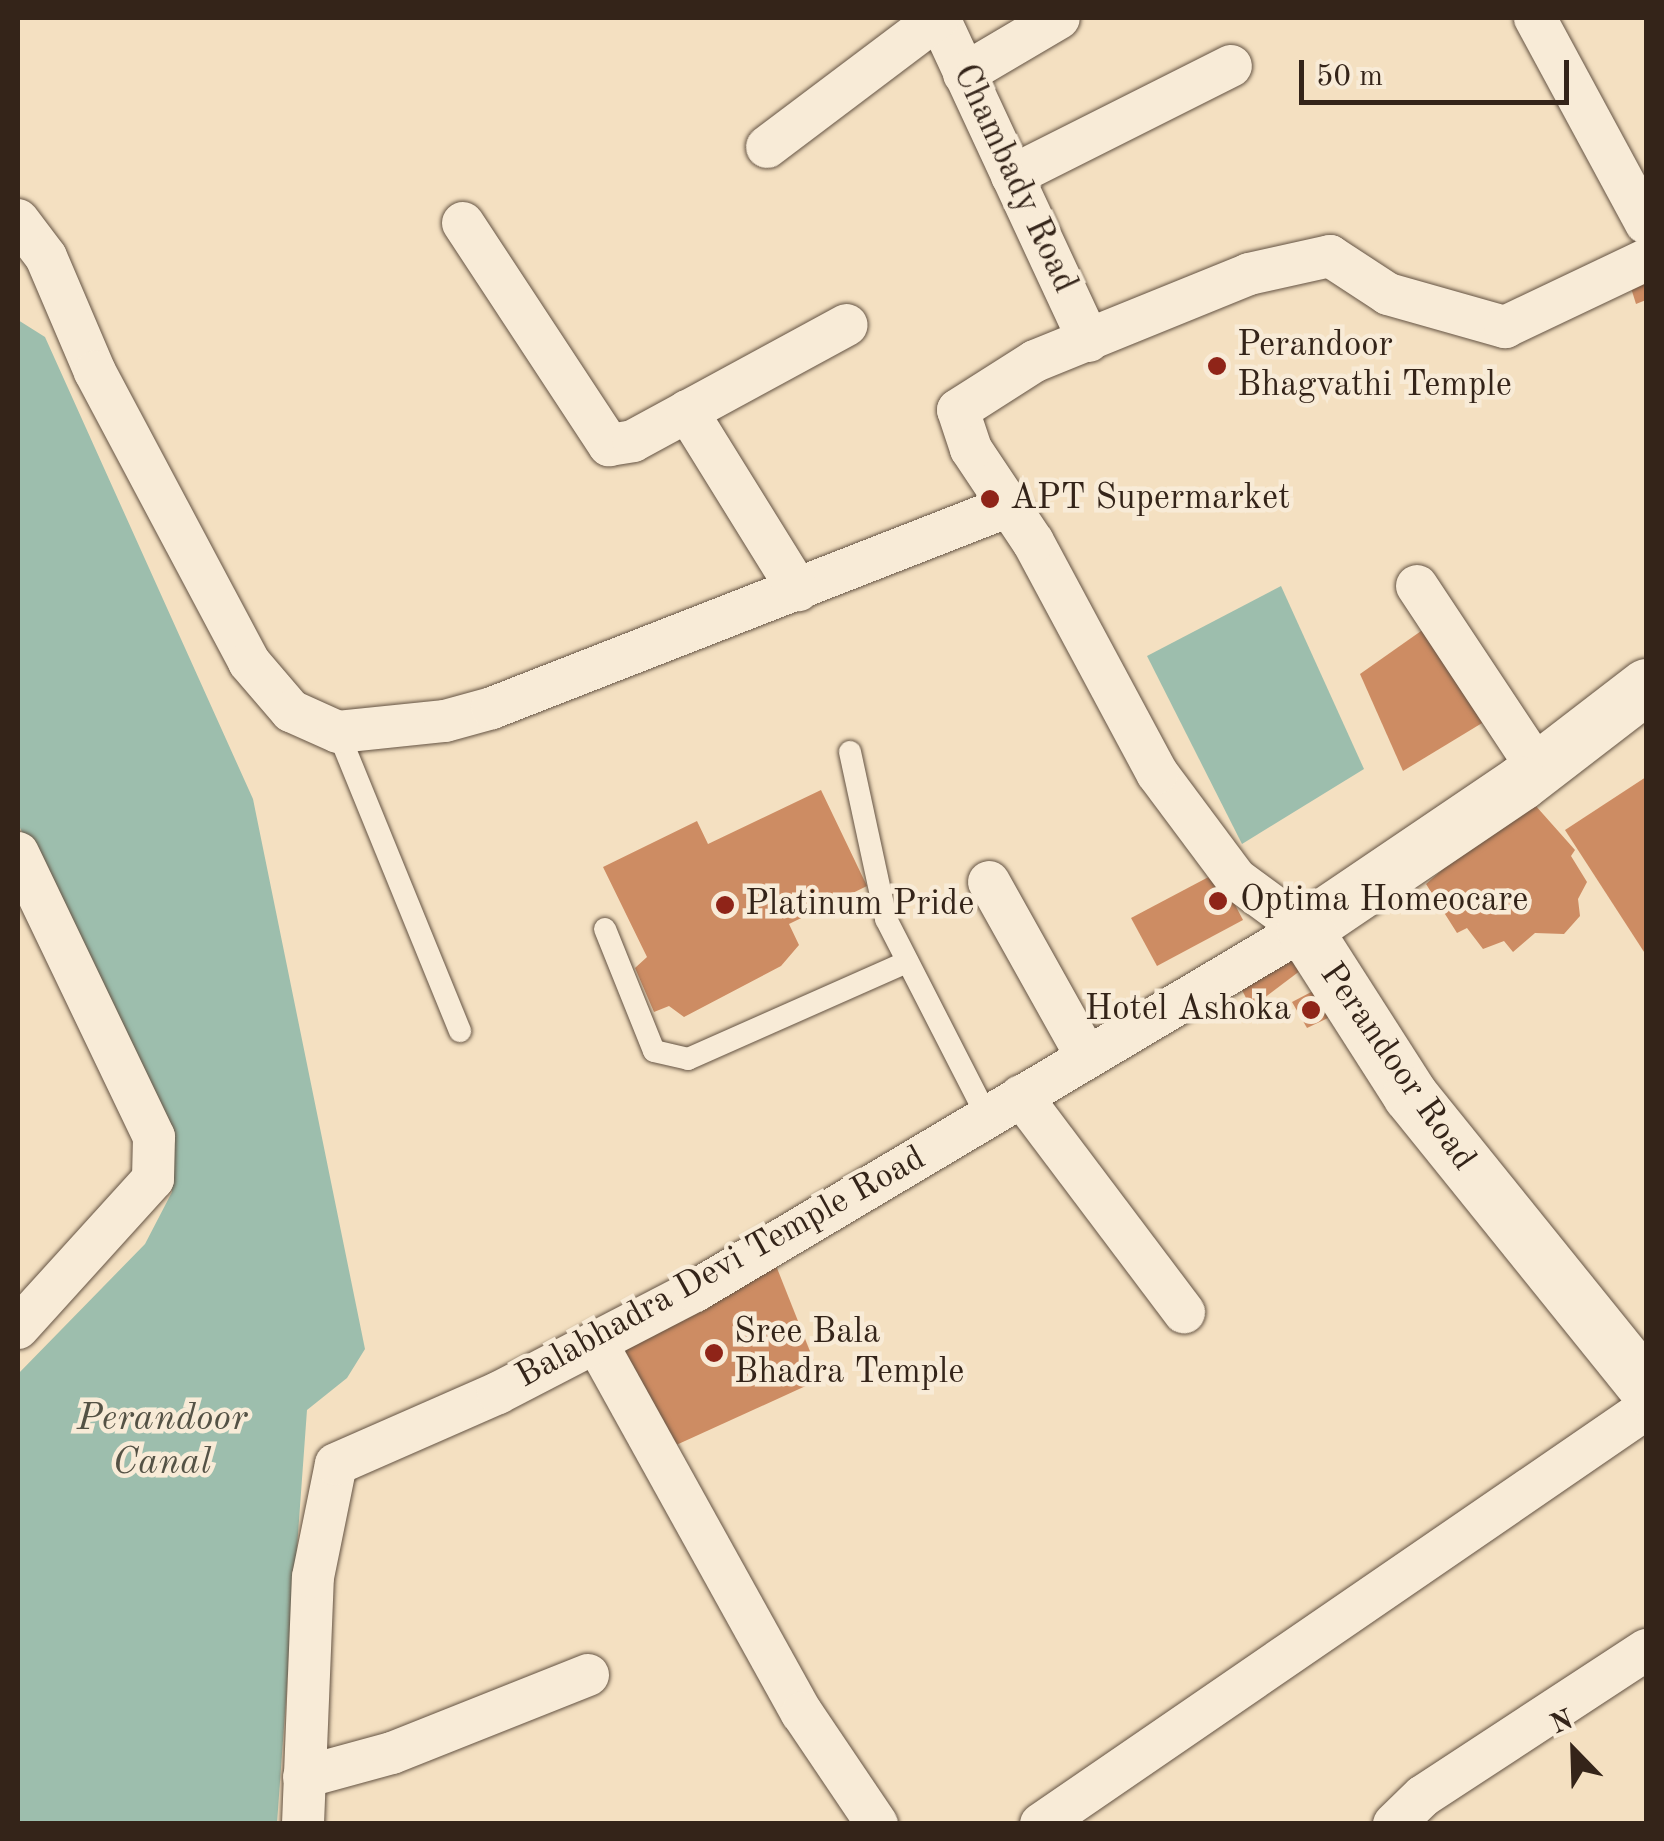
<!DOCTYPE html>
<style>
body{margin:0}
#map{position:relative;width:1664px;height:1841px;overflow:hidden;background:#f4e0c1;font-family:"Old Standard TT",serif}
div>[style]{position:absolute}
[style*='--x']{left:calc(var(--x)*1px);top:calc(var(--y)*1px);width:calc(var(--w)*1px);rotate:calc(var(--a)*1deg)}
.water>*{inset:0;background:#9dbead}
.building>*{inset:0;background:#cd8c63}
.roads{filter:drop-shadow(0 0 2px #645343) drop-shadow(0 0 2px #645343)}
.lane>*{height:22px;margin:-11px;padding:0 11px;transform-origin:11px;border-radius:11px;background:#f8ebd7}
.street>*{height:42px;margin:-21px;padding:0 21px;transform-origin:21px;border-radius:21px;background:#f8ebd7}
.secondary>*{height:55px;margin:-27.5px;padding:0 27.5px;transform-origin:27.5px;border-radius:27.5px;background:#f8ebd7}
.dots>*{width:28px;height:28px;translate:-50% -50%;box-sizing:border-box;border:5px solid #f8ebd7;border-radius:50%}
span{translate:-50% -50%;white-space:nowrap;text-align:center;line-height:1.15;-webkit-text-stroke:9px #f8ebd7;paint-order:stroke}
.street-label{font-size:35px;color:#342419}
.poi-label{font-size:35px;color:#342419}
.left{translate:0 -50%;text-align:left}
.right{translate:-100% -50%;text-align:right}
.water-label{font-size:38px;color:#545245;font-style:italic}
.frame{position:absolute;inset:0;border:20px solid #342419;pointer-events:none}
.north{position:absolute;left:1524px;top:1701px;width:100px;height:100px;-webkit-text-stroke:8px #f8ebd7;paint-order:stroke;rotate:337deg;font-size:28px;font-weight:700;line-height:40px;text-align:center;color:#342419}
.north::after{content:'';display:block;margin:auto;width:35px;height:45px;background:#342419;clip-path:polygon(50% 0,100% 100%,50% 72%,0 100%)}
.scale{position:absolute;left:1299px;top:60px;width:270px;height:45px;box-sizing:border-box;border:5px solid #342419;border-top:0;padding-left:12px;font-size:30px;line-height:35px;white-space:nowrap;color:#342419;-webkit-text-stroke:8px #f8ebd7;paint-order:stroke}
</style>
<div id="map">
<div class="water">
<i style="clip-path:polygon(18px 320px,45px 337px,253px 799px,365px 1349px,347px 1378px,307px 1410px,277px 1823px,18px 1823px,18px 1374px,145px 1244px,172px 1192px,160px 1108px,18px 824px)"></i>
<i style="clip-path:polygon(1281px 586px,1364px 769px,1242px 844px,1147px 656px)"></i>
</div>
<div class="building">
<i style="clip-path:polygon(1646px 278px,1646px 300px,1636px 304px,1631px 288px)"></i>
<i style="clip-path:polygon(1431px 624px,1492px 717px,1403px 771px,1360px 674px)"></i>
<i style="clip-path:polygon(1646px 777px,1646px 955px,1565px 830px)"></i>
<i style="clip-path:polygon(821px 790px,867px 886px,789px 924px,799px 945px,781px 966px,684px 1017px,669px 1006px,654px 1012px,635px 968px,647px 957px,603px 867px,697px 821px,708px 844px)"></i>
<i style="clip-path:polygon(1527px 796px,1575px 850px,1571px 856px,1587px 882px,1578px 899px,1580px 916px,1564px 934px,1535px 933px,1513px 952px,1504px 941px,1483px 949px,1467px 928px,1457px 933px,1426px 884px)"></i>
<i style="clip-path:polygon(1218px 872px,1243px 920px,1157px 966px,1131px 918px)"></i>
<i style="clip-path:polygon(1305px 933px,1317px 958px,1251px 1008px,1235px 976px)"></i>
<i style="clip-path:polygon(1315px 990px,1330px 1017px,1307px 1028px,1292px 1002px)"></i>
<i style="clip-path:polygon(773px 1258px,821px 1379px,663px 1451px,613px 1348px)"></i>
</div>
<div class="roads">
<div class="lane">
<i style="--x:338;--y:732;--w:323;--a:67.8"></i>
<i style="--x:850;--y:752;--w:171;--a:77.8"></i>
<i style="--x:886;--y:919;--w:221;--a:62.9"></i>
<i style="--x:605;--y:929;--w:131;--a:68.1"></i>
<i style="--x:654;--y:1051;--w:35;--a:13"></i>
<i style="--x:688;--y:1059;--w:240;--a:-23.9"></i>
</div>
<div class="street">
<i style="--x:939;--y:18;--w:356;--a:65.1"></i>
<i style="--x:1535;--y:18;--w:233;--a:61.6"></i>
<i style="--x:964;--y:74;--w:110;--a:-30.5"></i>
<i style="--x:767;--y:147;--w:214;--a:-37"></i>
<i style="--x:1012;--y:176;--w:245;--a:-26.7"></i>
<i style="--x:18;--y:220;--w:46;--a:52.9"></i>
<i style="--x:46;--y:257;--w:125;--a:66.9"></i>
<i style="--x:95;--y:372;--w:328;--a:62"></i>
<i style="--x:249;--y:662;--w:65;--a:49.4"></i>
<i style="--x:291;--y:711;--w:51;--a:24.1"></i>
<i style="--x:338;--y:732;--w:108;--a:-5.9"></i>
<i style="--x:445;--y:721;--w:49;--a:-15.5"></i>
<i style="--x:492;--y:708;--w:555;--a:-21.34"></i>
<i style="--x:463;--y:223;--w:266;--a:56.7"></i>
<i style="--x:609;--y:445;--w:24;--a:-9"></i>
<i style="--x:633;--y:441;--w:243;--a:-28.5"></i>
<i style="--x:687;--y:411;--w:211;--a:58.2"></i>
<i style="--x:1417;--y:586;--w:219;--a:56.5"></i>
<i style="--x:18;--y:853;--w:315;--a:64.4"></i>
<i style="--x:154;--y:1137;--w:42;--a:91.4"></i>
<i style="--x:153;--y:1179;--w:201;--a:132.2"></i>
<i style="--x:989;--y:882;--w:201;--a:60.8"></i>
<i style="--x:1021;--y:1096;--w:271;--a:53"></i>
<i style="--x:596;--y:1342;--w:424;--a:61"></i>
<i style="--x:802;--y:1713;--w:134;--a:56"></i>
<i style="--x:304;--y:1777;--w:91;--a:-15.3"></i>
<i style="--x:392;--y:1753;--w:211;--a:-21.7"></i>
<i style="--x:303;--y:1824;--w:247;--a:-87.7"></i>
<i style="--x:313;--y:1577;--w:115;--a:-78.5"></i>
<i style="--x:336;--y:1464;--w:177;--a:-23.7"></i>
<i style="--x:498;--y:1393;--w:222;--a:-27.4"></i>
<i style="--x:695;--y:1291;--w:708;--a:-30.73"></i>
<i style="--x:1304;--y:929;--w:84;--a:-143.7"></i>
<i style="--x:1236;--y:879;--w:132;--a:-126.7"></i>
<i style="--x:1157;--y:773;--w:262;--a:-118.2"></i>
<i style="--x:1033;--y:542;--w:112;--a:-123.7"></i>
<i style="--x:971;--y:449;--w:41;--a:-108.4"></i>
<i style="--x:958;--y:410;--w:91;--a:-32.5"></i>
<i style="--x:1035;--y:361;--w:231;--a:-22.1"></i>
<i style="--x:1249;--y:274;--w:83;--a:-12.5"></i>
<i style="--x:1330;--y:256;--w:69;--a:33.2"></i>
<i style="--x:1388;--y:294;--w:122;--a:15.8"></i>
<i style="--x:1505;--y:327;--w:156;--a:-25.4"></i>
<i style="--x:1041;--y:1824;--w:734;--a:-34.45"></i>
<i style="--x:1394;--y:1824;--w:40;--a:-44"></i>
<i style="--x:1423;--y:1796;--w:267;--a:-33.2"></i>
</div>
<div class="secondary">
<i style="--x:1646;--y:686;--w:159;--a:142.4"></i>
<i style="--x:1520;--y:783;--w:261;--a:145.9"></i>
<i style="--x:1304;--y:929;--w:197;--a:57.4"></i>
<i style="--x:1410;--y:1095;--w:375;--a:51.1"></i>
</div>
</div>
<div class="dots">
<i style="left:1217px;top:366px;background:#8f2418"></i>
<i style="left:990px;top:499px;background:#8f2418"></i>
<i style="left:1218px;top:901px;background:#8f2418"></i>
<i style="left:725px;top:905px;background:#8f2418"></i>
<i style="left:1311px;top:1010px;background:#8f2418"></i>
<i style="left:714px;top:1353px;background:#8f2418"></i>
</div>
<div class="street-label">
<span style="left:1014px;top:179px;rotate:65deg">Chambady Road</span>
<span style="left:1397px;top:1067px;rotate:55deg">Perandoor Road</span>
<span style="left:721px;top:1268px;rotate:-29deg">Balabhadra Devi Temple Road</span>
</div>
<div class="poi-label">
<span class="left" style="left:1237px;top:366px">Perandoor<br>Bhagvathi Temple</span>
<span class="left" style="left:1010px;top:499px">APT Supermarket</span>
<span class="left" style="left:1240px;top:901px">Optima Homeocare</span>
<span class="left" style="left:745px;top:905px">Platinum Pride</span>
<span class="right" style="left:1291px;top:1010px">Hotel Ashoka</span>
<span class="left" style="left:734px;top:1353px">Sree Bala<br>Bhadra Temple</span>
</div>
<div class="water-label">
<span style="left:162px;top:1442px">Perandoor<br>Canal</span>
</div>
<div class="frame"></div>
<div class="north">N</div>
<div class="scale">50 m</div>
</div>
